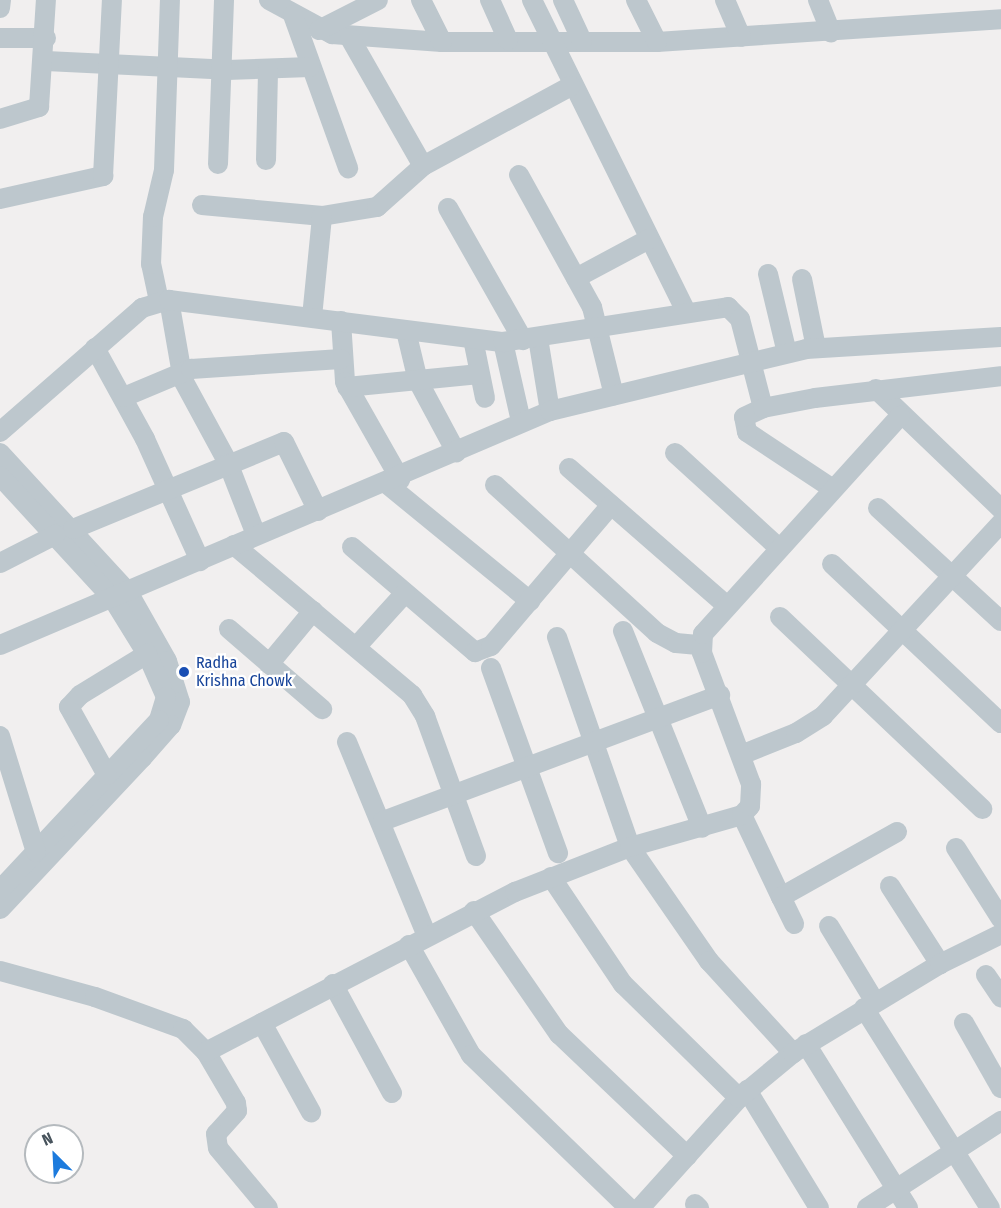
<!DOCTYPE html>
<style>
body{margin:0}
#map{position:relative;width:1001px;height:1208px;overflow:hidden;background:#f1efef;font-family:"Fira Sans Condensed",sans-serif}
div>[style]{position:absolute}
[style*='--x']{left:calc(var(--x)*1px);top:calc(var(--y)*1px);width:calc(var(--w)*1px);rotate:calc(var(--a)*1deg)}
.minor>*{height:20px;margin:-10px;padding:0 10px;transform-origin:10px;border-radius:10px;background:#bdc7cd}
.dots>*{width:16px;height:16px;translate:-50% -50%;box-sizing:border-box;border:3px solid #fff;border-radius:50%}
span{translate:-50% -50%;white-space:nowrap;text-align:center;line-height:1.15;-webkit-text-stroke:4.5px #fff;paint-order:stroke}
.transit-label{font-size:16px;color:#164399}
.left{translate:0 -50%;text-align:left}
.north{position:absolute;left:24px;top:1124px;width:60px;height:60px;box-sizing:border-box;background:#fff;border:2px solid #b5babe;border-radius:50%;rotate:336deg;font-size:16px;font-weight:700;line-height:24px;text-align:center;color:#47535c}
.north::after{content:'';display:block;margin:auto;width:21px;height:27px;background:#1d7bdd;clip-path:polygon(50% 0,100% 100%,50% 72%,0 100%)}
</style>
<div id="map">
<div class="minor">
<i style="--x:269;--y:0;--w:72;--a:28.4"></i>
<i style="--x:332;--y:34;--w:110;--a:4.2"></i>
<i style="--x:442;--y:42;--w:215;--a:0"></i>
<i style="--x:657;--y:42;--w:345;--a:-3.8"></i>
<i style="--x:421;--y:0;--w:47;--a:63.4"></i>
<i style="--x:490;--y:0;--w:44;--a:65.8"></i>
<i style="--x:532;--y:0;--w:346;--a:63.7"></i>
<i style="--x:563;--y:0;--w:45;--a:65.1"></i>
<i style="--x:636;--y:0;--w:47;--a:63.4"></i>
<i style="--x:725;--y:0;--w:40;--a:66.6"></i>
<i style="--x:818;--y:0;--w:35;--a:68"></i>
<i style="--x:0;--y:8;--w:8;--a:-83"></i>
<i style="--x:293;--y:15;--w:163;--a:70.2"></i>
<i style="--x:319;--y:30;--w:66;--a:-27"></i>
<i style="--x:0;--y:38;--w:46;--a:0"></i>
<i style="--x:350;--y:38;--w:147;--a:60.3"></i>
<i style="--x:46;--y:61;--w:181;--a:2.8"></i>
<i style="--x:227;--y:70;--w:83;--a:-2.1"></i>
<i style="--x:0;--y:119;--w:41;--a:-17.1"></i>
<i style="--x:39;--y:107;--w:107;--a:-86.3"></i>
<i style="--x:266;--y:160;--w:91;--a:-88.7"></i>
<i style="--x:218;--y:164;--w:164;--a:-87.9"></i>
<i style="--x:519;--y:175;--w:151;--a:61.1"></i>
<i style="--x:592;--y:307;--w:91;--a:76"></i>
<i style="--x:0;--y:199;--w:106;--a:-12.6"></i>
<i style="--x:103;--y:176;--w:176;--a:-87.1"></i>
<i style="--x:202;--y:205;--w:121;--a:5.2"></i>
<i style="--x:322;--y:216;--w:56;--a:-9.3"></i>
<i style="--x:377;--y:207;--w:62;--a:-41.7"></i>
<i style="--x:423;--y:166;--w:168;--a:-28.4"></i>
<i style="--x:448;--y:208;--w:152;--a:60.4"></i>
<i style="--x:768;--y:274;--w:81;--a:76.5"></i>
<i style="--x:576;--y:278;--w:83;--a:-28.1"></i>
<i style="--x:802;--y:279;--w:70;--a:78.5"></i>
<i style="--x:169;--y:300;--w:81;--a:80.1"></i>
<i style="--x:183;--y:380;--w:94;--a:61.5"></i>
<i style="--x:228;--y:463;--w:77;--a:68.7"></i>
<i style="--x:159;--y:301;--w:38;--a:-102"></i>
<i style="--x:151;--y:264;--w:47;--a:-87.6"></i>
<i style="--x:153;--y:217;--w:48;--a:-76.8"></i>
<i style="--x:164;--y:170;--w:170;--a:-88"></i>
<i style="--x:312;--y:317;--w:101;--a:-84.3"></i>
<i style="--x:341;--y:321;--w:61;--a:86.2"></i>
<i style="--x:345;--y:382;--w:112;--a:60.4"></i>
<i style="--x:406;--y:331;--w:51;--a:76.5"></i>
<i style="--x:418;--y:381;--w:81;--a:61.8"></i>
<i style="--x:538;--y:338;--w:74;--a:80.7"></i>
<i style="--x:473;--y:339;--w:60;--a:78.5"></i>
<i style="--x:503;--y:342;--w:81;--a:77.2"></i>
<i style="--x:95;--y:348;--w:104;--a:61.2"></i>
<i style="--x:145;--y:439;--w:134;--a:65.7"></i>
<i style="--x:347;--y:387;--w:133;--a:-5.6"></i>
<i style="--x:876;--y:389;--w:173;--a:43.8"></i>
<i style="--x:124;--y:397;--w:73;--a:-22.7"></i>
<i style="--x:191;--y:369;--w:150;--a:-3.8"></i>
<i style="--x:0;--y:432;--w:189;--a:-41.1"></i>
<i style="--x:142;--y:308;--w:28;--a:-17"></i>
<i style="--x:169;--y:300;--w:337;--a:7.2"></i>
<i style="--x:503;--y:342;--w:228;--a:-8.8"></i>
<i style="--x:728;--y:307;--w:17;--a:45"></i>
<i style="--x:740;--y:319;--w:92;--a:75.5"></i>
<i style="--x:0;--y:453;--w:189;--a:47.4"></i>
<i style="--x:128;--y:592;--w:79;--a:60.5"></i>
<i style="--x:167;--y:661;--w:43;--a:72.4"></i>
<i style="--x:180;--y:702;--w:25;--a:111"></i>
<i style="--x:171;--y:725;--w:44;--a:131.3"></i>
<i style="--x:142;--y:758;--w:207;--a:133.2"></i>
<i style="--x:675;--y:453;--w:141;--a:42.4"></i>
<i style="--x:569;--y:468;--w:208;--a:41.1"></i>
<i style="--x:0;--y:476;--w:167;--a:47.4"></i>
<i style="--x:113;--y:599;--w:65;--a:58.3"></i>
<i style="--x:147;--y:654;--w:47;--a:66.2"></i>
<i style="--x:166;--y:697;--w:24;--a:107"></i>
<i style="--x:159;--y:720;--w:233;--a:133.1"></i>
<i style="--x:387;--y:484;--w:185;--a:39.3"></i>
<i style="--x:495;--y:485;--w:219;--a:42.4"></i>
<i style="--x:657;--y:633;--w:21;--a:28"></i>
<i style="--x:676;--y:643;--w:25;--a:5"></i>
<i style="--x:833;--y:489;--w:103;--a:-146.5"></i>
<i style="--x:747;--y:432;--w:15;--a:-101"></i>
<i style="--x:744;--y:417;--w:21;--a:-25"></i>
<i style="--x:763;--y:408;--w:53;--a:-10.9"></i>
<i style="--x:815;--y:398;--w:187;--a:-6.7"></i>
<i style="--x:878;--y:508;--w:167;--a:42.6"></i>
<i style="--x:73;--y:529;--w:228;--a:-22.4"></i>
<i style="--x:284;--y:442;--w:77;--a:63.8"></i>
<i style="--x:234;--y:545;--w:233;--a:40.1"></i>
<i style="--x:412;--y:695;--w:25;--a:58"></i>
<i style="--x:425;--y:716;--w:149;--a:70"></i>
<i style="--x:352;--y:547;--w:162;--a:40.5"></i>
<i style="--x:475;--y:652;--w:17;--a:-21"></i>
<i style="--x:491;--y:646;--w:185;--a:-49.6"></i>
<i style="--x:0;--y:563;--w:62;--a:-27"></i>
<i style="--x:832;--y:564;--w:232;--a:43.3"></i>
<i style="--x:780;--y:617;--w:279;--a:43.5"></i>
<i style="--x:229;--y:629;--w:123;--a:40.7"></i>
<i style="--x:623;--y:631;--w:212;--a:68.1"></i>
<i style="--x:557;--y:637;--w:222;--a:70.8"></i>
<i style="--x:630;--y:847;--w:139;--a:55.3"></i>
<i style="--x:709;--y:961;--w:125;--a:47.6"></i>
<i style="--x:0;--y:645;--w:598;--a:-23.05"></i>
<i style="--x:550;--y:411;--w:263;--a:-13.6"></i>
<i style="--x:806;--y:349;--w:195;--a:-3.5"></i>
<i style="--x:356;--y:647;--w:73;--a:-47.8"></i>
<i style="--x:269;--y:664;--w:69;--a:-50.3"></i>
<i style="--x:491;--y:668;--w:197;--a:70.1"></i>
<i style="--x:0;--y:736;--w:121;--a:72.8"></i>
<i style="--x:347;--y:742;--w:210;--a:67.6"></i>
<i style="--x:741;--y:755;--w:59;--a:-21.8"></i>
<i style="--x:796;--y:733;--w:32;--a:-32"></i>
<i style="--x:823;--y:716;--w:263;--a:-47.3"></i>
<i style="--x:107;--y:775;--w:78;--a:-119.2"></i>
<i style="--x:69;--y:707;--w:16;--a:-47"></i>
<i style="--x:80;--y:695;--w:79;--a:-31.5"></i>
<i style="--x:742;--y:815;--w:91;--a:64.6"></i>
<i style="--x:781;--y:897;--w:133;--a:-29.3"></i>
<i style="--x:383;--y:821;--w:360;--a:-20.5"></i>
<i style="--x:956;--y:848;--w:84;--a:57.6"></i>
<i style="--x:551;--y:877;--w:129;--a:56.1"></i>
<i style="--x:623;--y:984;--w:163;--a:44.5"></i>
<i style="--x:890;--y:886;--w:93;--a:57.3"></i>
<i style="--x:781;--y:897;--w:30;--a:64"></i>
<i style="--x:474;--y:911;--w:150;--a:55.4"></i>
<i style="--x:559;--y:1034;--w:177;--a:43.6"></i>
<i style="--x:829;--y:926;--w:89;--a:58.8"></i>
<i style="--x:409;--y:945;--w:126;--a:60.6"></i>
<i style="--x:471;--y:1055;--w:220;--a:44.1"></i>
<i style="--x:0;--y:971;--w:98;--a:15.3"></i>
<i style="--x:95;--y:997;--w:94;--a:20"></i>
<i style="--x:183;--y:1029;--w:33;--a:45"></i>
<i style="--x:206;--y:1052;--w:59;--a:59.5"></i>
<i style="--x:236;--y:1103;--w:8;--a:83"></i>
<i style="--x:237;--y:1111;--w:31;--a:132"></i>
<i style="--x:216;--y:1134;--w:14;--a:82"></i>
<i style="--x:218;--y:1148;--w:78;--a:50.2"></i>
<i style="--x:986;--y:975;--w:27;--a:56"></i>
<i style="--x:333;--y:984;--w:124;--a:61.6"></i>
<i style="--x:864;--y:1008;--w:236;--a:57.8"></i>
<i style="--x:262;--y:1023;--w:102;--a:61.2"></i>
<i style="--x:964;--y:1023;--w:75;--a:60.4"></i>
<i style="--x:806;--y:1044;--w:193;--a:58.1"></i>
<i style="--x:206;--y:1052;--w:348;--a:-27.4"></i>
<i style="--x:515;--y:892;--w:123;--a:-21.4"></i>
<i style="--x:630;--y:847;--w:116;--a:-15.9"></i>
<i style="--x:742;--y:815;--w:12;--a:-48"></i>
<i style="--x:750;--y:806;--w:22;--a:-87"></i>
<i style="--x:751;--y:784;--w:140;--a:-110.5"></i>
<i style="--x:702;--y:653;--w:19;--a:-87"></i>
<i style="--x:703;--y:634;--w:294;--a:-47.9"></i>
<i style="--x:747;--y:1090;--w:138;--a:58.6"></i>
<i style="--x:695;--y:1204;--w:6;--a:45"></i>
<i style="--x:640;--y:1208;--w:148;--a:-48"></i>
<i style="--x:739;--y:1098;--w:70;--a:-39.8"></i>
<i style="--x:793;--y:1053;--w:172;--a:-31.2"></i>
<i style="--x:940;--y:964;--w:68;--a:-26.2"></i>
<i style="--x:867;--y:1208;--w:160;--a:-33"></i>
</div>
<div class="dots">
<i style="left:184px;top:672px;background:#1a4fb4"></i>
</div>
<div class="transit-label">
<span class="left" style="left:196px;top:672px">Radha<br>Krishna Chowk</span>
</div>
<div class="north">N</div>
</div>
